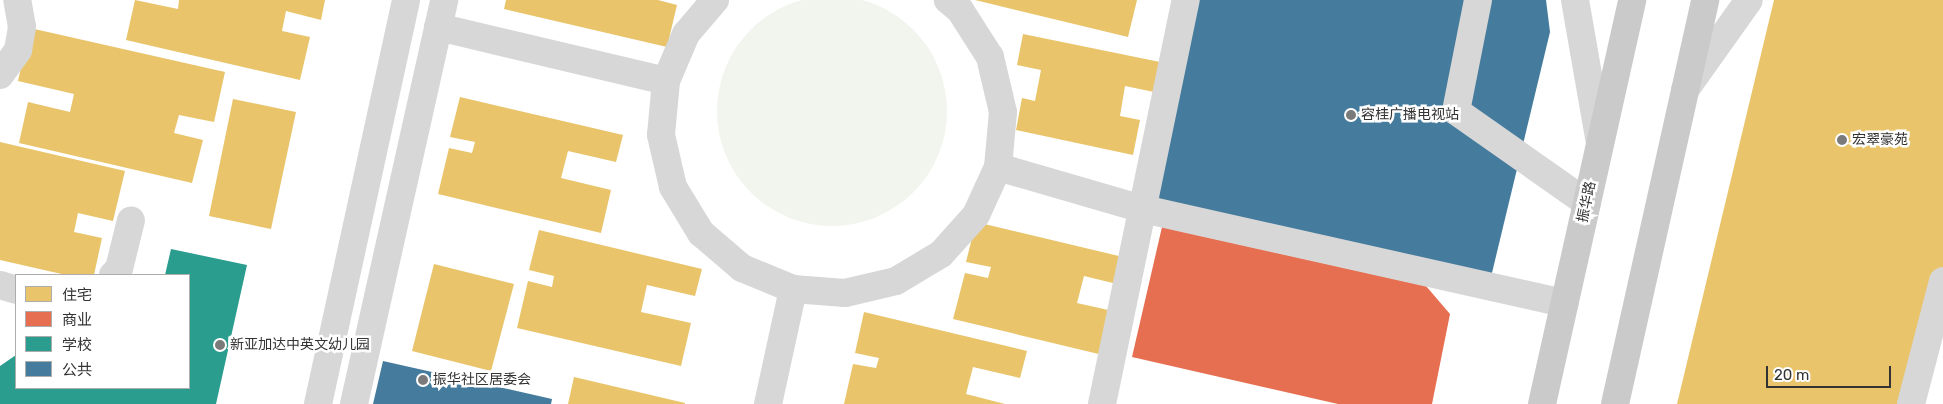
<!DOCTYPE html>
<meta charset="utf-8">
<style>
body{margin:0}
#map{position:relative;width:1943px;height:404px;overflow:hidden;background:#fff;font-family:Rubik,"Noto Sans SC",sans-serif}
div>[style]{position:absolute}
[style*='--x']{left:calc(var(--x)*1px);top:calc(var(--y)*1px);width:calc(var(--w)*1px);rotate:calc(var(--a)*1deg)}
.green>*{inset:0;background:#f1f5ed}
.round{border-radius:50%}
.homes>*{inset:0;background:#e9c46a}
.shops>*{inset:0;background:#e76f51}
.schools>*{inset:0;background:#2a9d8f}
.public>*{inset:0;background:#457b9d}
.minor>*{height:28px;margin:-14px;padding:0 14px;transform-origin:14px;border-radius:14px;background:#d7d7d7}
.major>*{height:28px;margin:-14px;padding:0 14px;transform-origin:14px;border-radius:14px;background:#cacaca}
.dots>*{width:14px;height:14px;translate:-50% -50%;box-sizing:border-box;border:2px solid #fff;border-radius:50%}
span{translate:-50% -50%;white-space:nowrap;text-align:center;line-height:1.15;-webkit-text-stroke:5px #fff;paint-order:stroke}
.poi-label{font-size:14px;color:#333}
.left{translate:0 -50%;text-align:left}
.street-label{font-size:14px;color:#333}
.legend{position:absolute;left:15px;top:274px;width:175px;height:115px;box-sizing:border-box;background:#fff;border:1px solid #adadad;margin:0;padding:6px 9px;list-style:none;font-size:15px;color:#333}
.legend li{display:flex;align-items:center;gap:10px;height:25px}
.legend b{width:25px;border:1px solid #adadad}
.scale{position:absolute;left:1766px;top:366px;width:125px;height:22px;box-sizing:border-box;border:2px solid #333;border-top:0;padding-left:6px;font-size:15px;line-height:18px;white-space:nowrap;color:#333;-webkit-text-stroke:4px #fff;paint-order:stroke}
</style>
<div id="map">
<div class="green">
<i class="round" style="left:717px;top:-4px;width:230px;height:230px"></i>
</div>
<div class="homes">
<i style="clip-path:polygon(135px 0,178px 9px,179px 0,325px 0,321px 20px,286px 11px,282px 31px,310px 37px,300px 80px,126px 40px)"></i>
<i style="clip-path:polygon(506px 0,658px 0,677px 5px,667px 47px,504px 9px)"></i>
<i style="clip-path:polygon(975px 0,1137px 0,1128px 37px)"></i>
<i style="clip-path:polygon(1774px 0,1943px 0,1943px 281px,1911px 404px,1677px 404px)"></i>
<i style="clip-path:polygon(30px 28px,225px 72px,214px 122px,179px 115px,174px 133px,203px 140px,192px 183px,19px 143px,28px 102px,70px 112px,74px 94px,18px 81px)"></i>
<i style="clip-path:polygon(1023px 34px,1160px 62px,1154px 92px,1125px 86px,1120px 116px,1140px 120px,1133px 155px,1016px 130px,1022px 98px,1035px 101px,1041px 70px,1017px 65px)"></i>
<i style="clip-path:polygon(460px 97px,623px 135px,616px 162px,568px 151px,561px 178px,611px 190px,601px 233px,438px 194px,449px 148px,472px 153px,475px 142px,450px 137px)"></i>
<i style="clip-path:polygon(233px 99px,296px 112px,271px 229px,209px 216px)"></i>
<i style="clip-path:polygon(0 142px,125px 171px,113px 221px,78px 213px,74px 232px,102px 238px,94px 275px,66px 275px,0 260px)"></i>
<i style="clip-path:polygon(976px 222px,1123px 257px,1117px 284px,1084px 276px,1077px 303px,1117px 312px,1107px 356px,953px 319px,965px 273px,988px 278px,991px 267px,966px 262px)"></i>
<i style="clip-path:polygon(539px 230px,702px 269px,695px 296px,647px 285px,641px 312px,691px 323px,681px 366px,517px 328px,528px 281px,552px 287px,554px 276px,529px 270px)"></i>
<i style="clip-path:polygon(434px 264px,514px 284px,491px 371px,412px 351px)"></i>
<i style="clip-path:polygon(864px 312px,1027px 351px,1020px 378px,973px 367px,966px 394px,1005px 404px,844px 404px,853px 364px,876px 368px,879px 358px,855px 353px)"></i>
<i style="clip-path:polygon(574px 377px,685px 403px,685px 404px,568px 404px)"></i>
</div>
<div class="shops">
<i style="clip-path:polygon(1162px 227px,1426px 286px,1450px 314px,1432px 404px,1338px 404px,1132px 357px)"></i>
</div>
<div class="schools">
<i style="clip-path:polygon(171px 249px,247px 265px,216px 404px,0 404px,0 366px,16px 355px,16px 388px,189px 388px,189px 275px,165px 275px)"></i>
</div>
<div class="public">
<i style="clip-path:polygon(1198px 0,1546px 0,1550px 32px,1491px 277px,1152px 197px)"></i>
<i style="clip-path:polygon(383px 361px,552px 399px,551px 404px,373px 404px)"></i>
</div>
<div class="minor">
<i style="--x:715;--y:0;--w:45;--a:130.5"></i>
<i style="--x:686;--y:34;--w:51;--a:113.1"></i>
<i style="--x:666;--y:81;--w:54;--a:95.3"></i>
<i style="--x:661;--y:135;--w:53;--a:77"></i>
<i style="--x:673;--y:187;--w:54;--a:58.7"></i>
<i style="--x:701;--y:233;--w:54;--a:40.5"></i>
<i style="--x:742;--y:268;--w:55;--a:22.4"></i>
<i style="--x:793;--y:289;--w:52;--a:4.4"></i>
<i style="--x:845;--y:293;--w:52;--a:-13.2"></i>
<i style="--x:896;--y:281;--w:52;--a:-31"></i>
<i style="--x:941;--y:254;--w:52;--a:-48.1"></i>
<i style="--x:976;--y:215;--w:53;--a:-65.4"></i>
<i style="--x:998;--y:167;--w:55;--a:-84.8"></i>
<i style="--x:1003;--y:112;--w:57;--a:-103.3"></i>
<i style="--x:990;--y:57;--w:56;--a:-122.6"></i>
<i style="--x:960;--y:10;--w:16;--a:-140"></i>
<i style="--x:1478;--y:0;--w:113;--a:101.2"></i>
<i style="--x:1456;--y:111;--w:160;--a:35.1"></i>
<i style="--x:1575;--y:0;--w:145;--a:80.1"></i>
<i style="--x:438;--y:27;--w:234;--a:13.3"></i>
<i style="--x:0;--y:75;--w:31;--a:-54"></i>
<i style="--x:18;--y:50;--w:23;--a:-80"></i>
<i style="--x:22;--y:27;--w:27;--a:-100"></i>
<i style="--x:1685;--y:90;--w:110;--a:-54.6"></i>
<i style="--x:998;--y:167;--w:151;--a:16.2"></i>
<i style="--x:1143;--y:209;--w:432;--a:12.6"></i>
<i style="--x:113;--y:275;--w:8;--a:-45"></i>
<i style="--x:119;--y:269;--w:50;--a:-76.2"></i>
<i style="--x:0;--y:285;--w:17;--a:17"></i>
<i style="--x:318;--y:404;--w:413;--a:-77.7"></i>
<i style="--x:354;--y:404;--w:414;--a:-77.4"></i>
<i style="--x:768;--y:404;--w:118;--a:-77.7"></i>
<i style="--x:1102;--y:404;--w:413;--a:-78.3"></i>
<i style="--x:1911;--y:404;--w:127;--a:-75.4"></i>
</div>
<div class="major">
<i style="--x:1542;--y:404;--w:414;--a:-77.4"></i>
<i style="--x:1615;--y:404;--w:414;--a:-77.4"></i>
</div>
<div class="dots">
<i style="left:1351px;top:115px;background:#7a7a7a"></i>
<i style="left:1842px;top:140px;background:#7a7a7a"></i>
<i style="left:220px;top:345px;background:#7a7a7a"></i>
<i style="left:423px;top:380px;background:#7a7a7a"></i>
</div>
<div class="poi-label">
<span class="left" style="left:1361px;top:115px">容桂广播电视站</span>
<span class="left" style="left:1852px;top:140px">宏翠豪苑</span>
<span class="left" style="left:230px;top:345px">新亚加达中英文幼儿园</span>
<span class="left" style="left:433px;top:380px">振华社区居委会</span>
</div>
<div class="street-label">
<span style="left:1587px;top:202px;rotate:-78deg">振华路</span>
</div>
<ul class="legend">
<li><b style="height:14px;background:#e9c46a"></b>住宅</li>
<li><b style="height:14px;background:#e76f51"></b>商业</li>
<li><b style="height:14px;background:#2a9d8f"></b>学校</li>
<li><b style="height:14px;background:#457b9d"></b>公共</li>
</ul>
<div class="scale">20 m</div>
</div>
